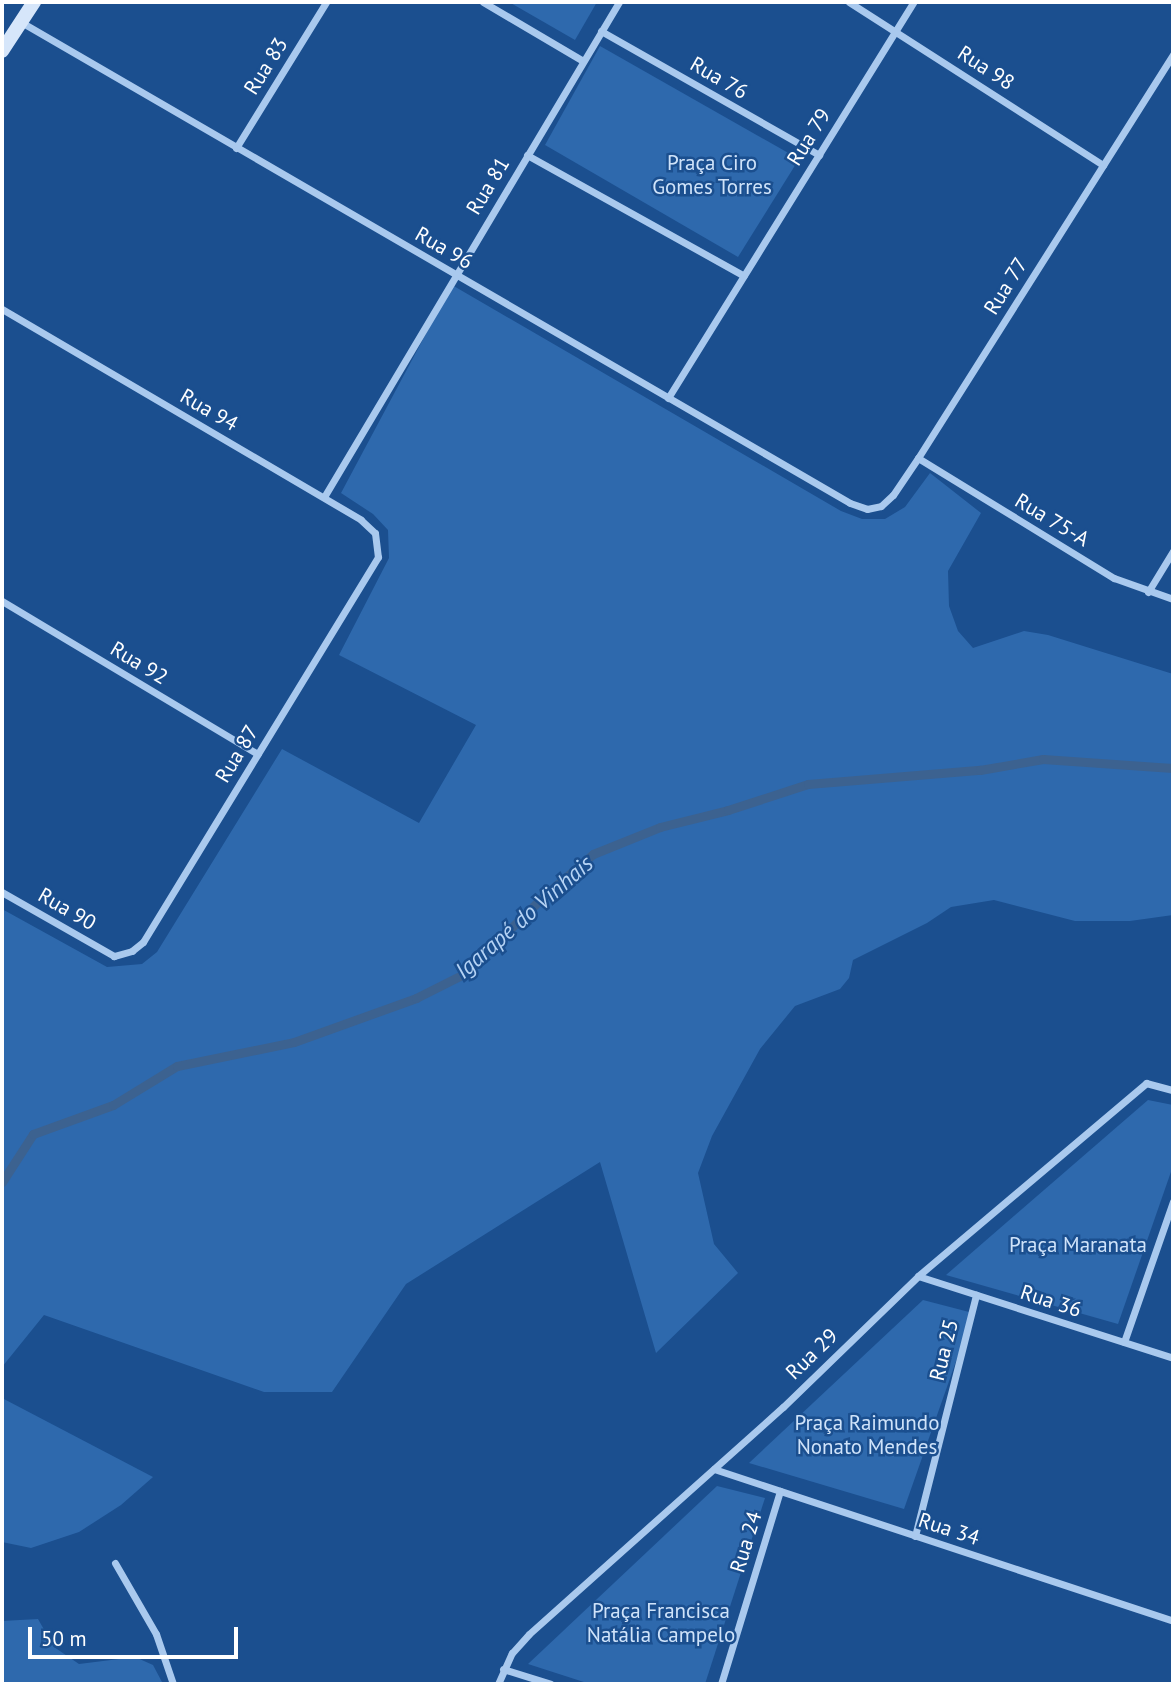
<!DOCTYPE html>
<meta charset="utf-8">
<style>
body{margin:0}
#map{position:relative;width:1175px;height:1686px;overflow:hidden;background:#1b4f8f;font-family:"PT Sans",sans-serif}
div>[style]{position:absolute}
[style*='--x']{left:calc(var(--x)*1px);top:calc(var(--y)*1px);width:calc(var(--w)*1px);rotate:calc(var(--a)*1deg)}
.green>*{inset:0;background:#2e69ad}
.stream>*{height:9px;margin:-4.5px;padding:0 4.5px;transform-origin:4.5px;border-radius:4.5px;background:#3c6290}
.street>*{height:7px;margin:-3.5px;padding:0 3.5px;transform-origin:3.5px;border-radius:3.5px;background:#a9c9ee}
.secondary>*{height:14px;margin:-7px;padding:0 7px;transform-origin:7px;border-radius:7px;background:#d6e6fa}
span{translate:-50% -50%;white-space:nowrap;text-align:center;line-height:1.15;-webkit-text-stroke:5px #1b4f8f;paint-order:stroke}
.street-label{font-size:21px;color:#fff}
.park-label{font-size:21px;color:#cfe3fa}
.water-label{font-size:23px;color:#b5d3f5;font-style:italic}
.frame{position:absolute;inset:0;border:4px solid #fff;pointer-events:none}
.scale{position:absolute;left:28px;top:1627px;width:210px;height:32px;box-sizing:border-box;border:4px solid #fff;border-top:0;padding-left:9px;font-size:21px;line-height:24px;white-space:nowrap;color:#fff;-webkit-text-stroke:5px #1b4f8f;paint-order:stroke}
</style>
<div id="map">
<div class="green">
<i style="clip-path:polygon(509px 2px,597px 2px,575px 40px)"></i>
<i style="clip-path:polygon(600px 46px,799px 159px,738px 257px,545px 145px)"></i>
<i style="clip-path:polygon(452px 285px,841px 511px,862px 519px,885px 519px,905px 507px,930px 473px,981px 513px,948px 571px,949px 606px,958px 631px,973px 648px,1024px 631px,1048px 635px,1173px 674px,1173px 915px,1130px 921px,1075px 921px,994px 900px,951px 907px,927px 923px,853px 960px,849px 978px,840px 989px,795px 1006px,760px 1049px,712px 1136px,698px 1173px,714px 1244px,738px 1273px,656px 1353px,600px 1162px,406px 1284px,332px 1392px,264px 1392px,44px 1315px,2px 1367px,2px 909px,107px 967px,142px 964px,157px 952px,282px 749px,419px 823px,476px 725px,339px 655px,389px 558px,388px 530px,373px 514px,341px 493px)"></i>
<i style="clip-path:polygon(1148px 1100px,1173px 1105px,1173px 1166px,1118px 1324px,946px 1275px)"></i>
<i style="clip-path:polygon(923px 1300px,973px 1313px,904px 1509px,749px 1463px)"></i>
<i style="clip-path:polygon(2px 1398px,153px 1477px,121px 1505px,79px 1532px,31px 1548px,2px 1542px)"></i>
<i style="clip-path:polygon(717px 1486px,765px 1498px,705px 1684px,590px 1684px,528px 1664px)"></i>
<i style="clip-path:polygon(38px 1619px,54px 1647px,79px 1664px,135px 1657px,153px 1665px,162px 1682px,160px 1684px,2px 1684px,2px 1621px)"></i>
</div>
<div class="stream">
<i style="--x:2;--y:1182;--w:57;--a:-57.1"></i>
<i style="--x:33;--y:1134;--w:85;--a:-19.9"></i>
<i style="--x:113;--y:1105;--w:75;--a:-31.4"></i>
<i style="--x:177;--y:1066;--w:119;--a:-11.6"></i>
<i style="--x:294;--y:1042;--w:130;--a:-19.8"></i>
<i style="--x:416;--y:998;--w:54;--a:-26.6"></i>
<i style="--x:464;--y:974;--w:113;--a:-44.3"></i>
<i style="--x:545;--y:895;--w:63;--a:-40.5"></i>
<i style="--x:593;--y:854;--w:72;--a:-21.9"></i>
<i style="--x:660;--y:827;--w:70;--a:-14"></i>
<i style="--x:728;--y:810;--w:84;--a:-18"></i>
<i style="--x:808;--y:784;--w:173;--a:-4.7"></i>
<i style="--x:980;--y:770;--w:64;--a:-9.9"></i>
<i style="--x:1043;--y:759;--w:130;--a:4"></i>
</div>
<div class="street">
<i style="--x:483;--y:2;--w:116;--a:30.5"></i>
<i style="--x:849;--y:2;--w:302;--a:32.7"></i>
<i style="--x:21;--y:22;--w:958;--a:30.12"></i>
<i style="--x:850;--y:503;--w:18;--a:19"></i>
<i style="--x:867;--y:509;--w:14;--a:-12"></i>
<i style="--x:881;--y:506;--w:16;--a:-43"></i>
<i style="--x:893;--y:495;--w:45;--a:-56"></i>
<i style="--x:918;--y:458;--w:478;--a:-57.7"></i>
<i style="--x:601;--y:31;--w:251;--a:29.6"></i>
<i style="--x:236;--y:148;--w:172;--a:-58.3"></i>
<i style="--x:527;--y:155;--w:248;--a:29.1"></i>
<i style="--x:2;--y:309;--w:416;--a:30.4"></i>
<i style="--x:361;--y:520;--w:19;--a:43"></i>
<i style="--x:375;--y:533;--w:24;--a:83"></i>
<i style="--x:378;--y:557;--w:451;--a:121.4"></i>
<i style="--x:143;--y:942;--w:14;--a:141"></i>
<i style="--x:132;--y:951;--w:19;--a:164"></i>
<i style="--x:114;--y:956;--w:129;--a:-150.3"></i>
<i style="--x:668;--y:398;--w:466;--a:-58.2"></i>
<i style="--x:918;--y:458;--w:230;--a:31.5"></i>
<i style="--x:1114;--y:578;--w:63;--a:19.6"></i>
<i style="--x:324;--y:497;--w:576;--a:-59.21"></i>
<i style="--x:1148;--y:592;--w:48;--a:-58.6"></i>
<i style="--x:2;--y:601;--w:298;--a:30.9"></i>
<i style="--x:918;--y:1276;--w:268;--a:17.8"></i>
<i style="--x:1124;--y:1342;--w:149;--a:-70.8"></i>
<i style="--x:714;--y:1469;--w:484;--a:18.3"></i>
<i style="--x:915;--y:1536;--w:249;--a:-75.8"></i>
<i style="--x:115;--y:1563;--w:82;--a:60"></i>
<i style="--x:156;--y:1634;--w:53;--a:71.2"></i>
<i style="--x:503;--y:1669;--w:50;--a:17.4"></i>
<i style="--x:498;--y:1684;--w:34;--a:-66"></i>
<i style="--x:512;--y:1653;--w:25;--a:-48"></i>
<i style="--x:529;--y:1634;--w:341;--a:-41.8"></i>
<i style="--x:783;--y:1407;--w:188;--a:-44.1"></i>
<i style="--x:918;--y:1276;--w:299;--a:-40.2"></i>
<i style="--x:1146;--y:1083;--w:28;--a:15"></i>
<i style="--x:721;--y:1684;--w:202;--a:-73"></i>
</div>
<div class="secondary">
<i style="--x:2;--y:51;--w:59;--a:-56.9"></i>
</div>
<div class="street-label">
<span style="left:266px;top:66px;rotate:-58deg">Rua 83</span>
<span style="left:986px;top:68px;rotate:33deg">Rua 98</span>
<span style="left:719px;top:78px;rotate:30deg">Rua 76</span>
<span style="left:809px;top:137px;rotate:-58deg">Rua 79</span>
<span style="left:488px;top:186px;rotate:-59deg">Rua 81</span>
<span style="left:444px;top:248px;rotate:30deg">Rua 96</span>
<span style="left:1006px;top:286px;rotate:-58deg">Rua 77</span>
<span style="left:209px;top:410px;rotate:30deg">Rua 94</span>
<span style="left:1052px;top:520px;rotate:31deg">Rua 75-A</span>
<span style="left:139px;top:663px;rotate:31deg">Rua 92</span>
<span style="left:237px;top:754px;rotate:-59deg">Rua 87</span>
<span style="left:67px;top:909px;rotate:30deg">Rua 90</span>
<span style="left:1051px;top:1301px;rotate:18deg">Rua 36</span>
<span style="left:944px;top:1350px;rotate:-76deg">Rua 25</span>
<span style="left:812px;top:1354px;rotate:-44deg">Rua 29</span>
<span style="left:949px;top:1529px;rotate:18deg">Rua 34</span>
<span style="left:746px;top:1542px;rotate:-73deg">Rua 24</span>
</div>
<div class="park-label">
<span style="left:712px;top:175px">Praça Ciro<br>Gomes Torres</span>
<span style="left:1078px;top:1245px">Praça Maranata</span>
<span style="left:867px;top:1435px">Praça Raimundo<br>Nonato Mendes</span>
<span style="left:661px;top:1623px">Praça Francisca<br>Natália Campelo</span>
</div>
<div class="water-label">
<span style="left:524px;top:917px;rotate:-41deg">Igarapé do Vinhais</span>
</div>
<div class="frame"></div>
<div class="scale">50 m</div>
</div>
